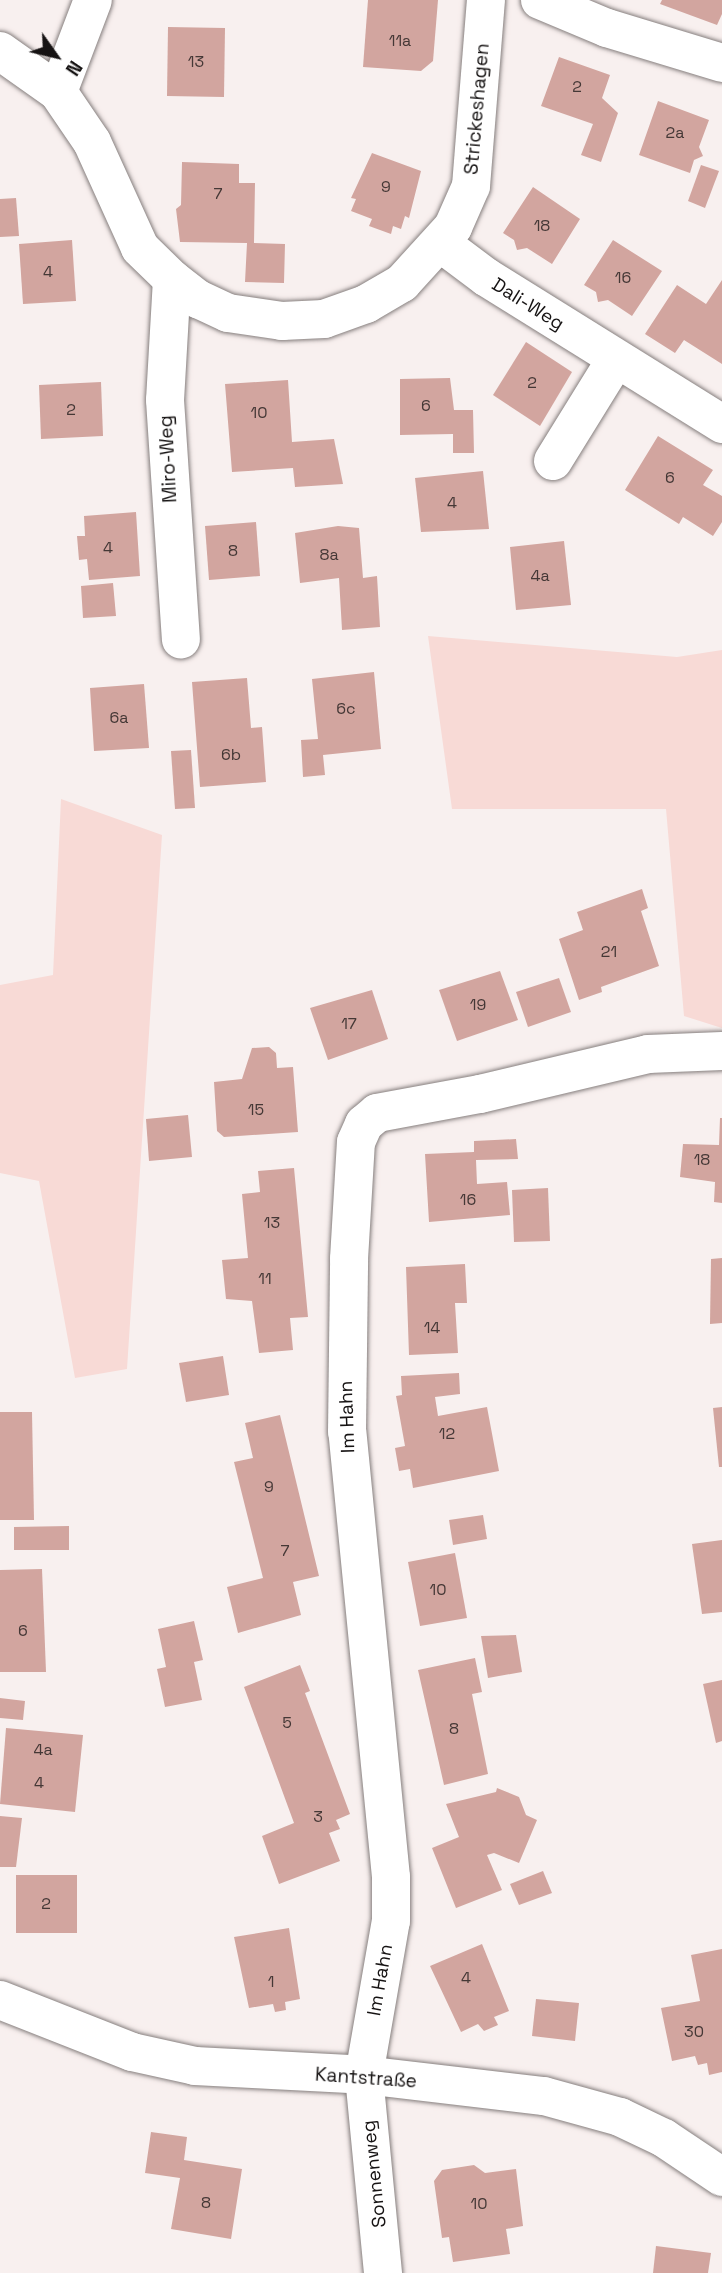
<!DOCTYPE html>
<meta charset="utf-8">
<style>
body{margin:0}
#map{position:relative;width:722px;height:2273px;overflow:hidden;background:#f8f0ef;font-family:"Space Grotesk",sans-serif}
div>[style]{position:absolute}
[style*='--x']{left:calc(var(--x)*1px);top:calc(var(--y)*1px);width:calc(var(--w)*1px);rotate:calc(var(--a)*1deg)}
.green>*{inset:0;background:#f8dad6}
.building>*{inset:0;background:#d2a59f}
.roads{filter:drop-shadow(0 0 2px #867f7e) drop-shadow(0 0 2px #867f7e)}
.minor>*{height:38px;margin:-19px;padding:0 19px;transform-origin:19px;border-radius:19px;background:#fff}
span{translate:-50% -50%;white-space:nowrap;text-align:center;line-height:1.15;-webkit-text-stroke:7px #fff;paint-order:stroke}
.number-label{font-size:16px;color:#453836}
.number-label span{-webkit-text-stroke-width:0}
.street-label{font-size:19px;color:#161313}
.north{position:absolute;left:21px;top:21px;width:70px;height:70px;-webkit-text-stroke:5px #fff;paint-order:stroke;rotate:124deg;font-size:19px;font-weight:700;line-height:28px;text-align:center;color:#161313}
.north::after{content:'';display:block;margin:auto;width:24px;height:32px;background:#161313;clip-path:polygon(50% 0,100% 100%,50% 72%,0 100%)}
</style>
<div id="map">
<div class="green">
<i style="clip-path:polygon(428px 636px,677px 657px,722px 650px,722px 1028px,684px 1016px,666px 809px,452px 809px)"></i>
<i style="clip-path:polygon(61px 799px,162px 835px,127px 1369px,75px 1378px,39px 1181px,0 1173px,0 985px,53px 975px)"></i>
</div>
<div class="building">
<i style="clip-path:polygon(368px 0,438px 0,433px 61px,421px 71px,363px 67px)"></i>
<i style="clip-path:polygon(662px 0,722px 0,722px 14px,717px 25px,660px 4px)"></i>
<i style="clip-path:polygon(168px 27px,225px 28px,224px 97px,167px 96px)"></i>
<i style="clip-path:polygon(559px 57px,610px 75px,602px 98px,618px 113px,601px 162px,581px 155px,593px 124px,541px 106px)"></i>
<i style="clip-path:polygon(658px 101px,709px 120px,699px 147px,703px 156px,694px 160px,690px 173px,639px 155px)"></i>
<i style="clip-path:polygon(372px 153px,421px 171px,409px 218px,405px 216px,401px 229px,393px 226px,391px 234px,369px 226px,372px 219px,351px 211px,356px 199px,351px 198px)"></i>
<i style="clip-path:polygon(182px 162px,239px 164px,239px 183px,255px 183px,254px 243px,285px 244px,284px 283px,245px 282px,247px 243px,180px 242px,176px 209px,181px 205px)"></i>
<i style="clip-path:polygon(701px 165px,719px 171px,705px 208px,688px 201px)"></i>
<i style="clip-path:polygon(533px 187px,580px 219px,552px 264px,527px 248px,517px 250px,514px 240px,503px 233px)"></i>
<i style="clip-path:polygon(16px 198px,19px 236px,0 237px,0 199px)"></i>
<i style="clip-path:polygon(72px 240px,76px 301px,23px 304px,19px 244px)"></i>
<i style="clip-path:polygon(613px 240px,662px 271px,632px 316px,608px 300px,598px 302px,596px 292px,584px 285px)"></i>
<i style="clip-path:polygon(722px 280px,722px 364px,684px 340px,675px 353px,645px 334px,677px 285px,706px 304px)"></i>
<i style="clip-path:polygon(526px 342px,572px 372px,540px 426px,493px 395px)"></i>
<i style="clip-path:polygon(450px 378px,454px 410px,473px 410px,474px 453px,453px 453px,453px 434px,400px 435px,400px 379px)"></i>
<i style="clip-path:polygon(288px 380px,292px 442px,334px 439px,343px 484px,295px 487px,293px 468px,232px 472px,225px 384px)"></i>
<i style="clip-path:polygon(101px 382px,103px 436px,41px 439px,39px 385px)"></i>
<i style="clip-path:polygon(658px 436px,713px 470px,703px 485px,722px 496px,722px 522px,713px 536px,683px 517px,679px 524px,625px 490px)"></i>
<i style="clip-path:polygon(483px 471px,489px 529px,421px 532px,415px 478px)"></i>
<i style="clip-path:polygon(136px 512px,140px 576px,89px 580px,87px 559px,79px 560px,77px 536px,85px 536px,84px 516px)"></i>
<i style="clip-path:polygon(256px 522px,260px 576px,209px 580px,205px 526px)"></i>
<i style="clip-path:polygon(338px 526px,359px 528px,363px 578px,377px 576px,380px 627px,342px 630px,339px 578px,300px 583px,295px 533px)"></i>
<i style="clip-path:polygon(564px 541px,571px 605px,516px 610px,510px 547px)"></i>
<i style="clip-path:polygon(113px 583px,116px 616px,83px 618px,81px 586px)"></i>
<i style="clip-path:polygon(374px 672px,381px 749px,323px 755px,325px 775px,303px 777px,301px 740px,318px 739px,312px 679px)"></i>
<i style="clip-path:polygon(247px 678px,251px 728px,262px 727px,266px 782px,200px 787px,192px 682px)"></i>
<i style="clip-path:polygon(144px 684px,149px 748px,94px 751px,90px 688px)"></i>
<i style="clip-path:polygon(191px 750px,195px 808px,175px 809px,171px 751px)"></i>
<i style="clip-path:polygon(642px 889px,648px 908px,641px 911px,659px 966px,601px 987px,602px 992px,579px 1000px,559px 939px,583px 930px,577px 912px)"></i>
<i style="clip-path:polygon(500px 971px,518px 1020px,457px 1041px,439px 990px)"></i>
<i style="clip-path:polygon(559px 978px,571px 1012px,528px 1027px,516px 992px)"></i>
<i style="clip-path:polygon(372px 990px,388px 1039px,328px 1060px,310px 1008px)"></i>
<i style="clip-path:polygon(269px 1047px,276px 1053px,277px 1068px,293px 1067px,298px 1132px,224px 1137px,217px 1131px,214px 1082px,242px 1079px,252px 1048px)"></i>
<i style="clip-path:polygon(188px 1115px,192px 1157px,149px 1161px,146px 1119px)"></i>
<i style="clip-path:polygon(720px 1118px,722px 1118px,722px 1203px,714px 1202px,715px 1182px,680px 1177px,683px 1144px,719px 1145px)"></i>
<i style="clip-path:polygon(516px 1139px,518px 1159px,476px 1160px,477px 1184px,507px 1182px,510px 1215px,429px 1222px,425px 1154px,474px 1152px,474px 1141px)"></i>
<i style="clip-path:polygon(294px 1168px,308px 1317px,290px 1318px,293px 1350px,259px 1353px,252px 1301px,226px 1299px,222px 1260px,248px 1258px,242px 1194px,260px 1192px,258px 1171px)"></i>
<i style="clip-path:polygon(548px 1188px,550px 1241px,514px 1242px,512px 1190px)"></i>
<i style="clip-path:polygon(722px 1258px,722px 1323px,710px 1324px,711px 1259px)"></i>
<i style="clip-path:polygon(465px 1264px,467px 1303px,455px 1303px,458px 1353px,409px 1355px,406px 1267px)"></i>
<i style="clip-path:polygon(223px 1356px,229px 1395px,186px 1402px,179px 1363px)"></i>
<i style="clip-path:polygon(459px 1373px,460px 1394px,435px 1397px,438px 1416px,487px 1407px,499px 1471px,413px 1488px,410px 1469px,399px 1471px,395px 1448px,405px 1446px,396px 1396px,402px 1395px,401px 1376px)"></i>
<i style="clip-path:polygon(722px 1407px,722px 1467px,719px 1467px,713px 1408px)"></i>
<i style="clip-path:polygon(0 1412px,32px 1412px,34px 1520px,0 1520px)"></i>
<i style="clip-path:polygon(280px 1415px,319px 1576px,293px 1582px,301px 1615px,238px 1633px,227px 1587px,263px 1578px,234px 1462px,253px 1458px,245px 1423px)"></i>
<i style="clip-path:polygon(483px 1515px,487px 1539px,453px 1545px,449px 1520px)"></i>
<i style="clip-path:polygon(69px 1526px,69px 1550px,14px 1550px,14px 1527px)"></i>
<i style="clip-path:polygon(722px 1540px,722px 1612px,702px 1614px,692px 1544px)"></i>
<i style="clip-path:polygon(455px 1553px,467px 1618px,420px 1626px,408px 1562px)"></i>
<i style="clip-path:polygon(42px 1569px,46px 1672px,0 1672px,0 1570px)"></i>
<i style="clip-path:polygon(194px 1621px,203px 1660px,194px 1662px,202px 1700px,165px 1707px,157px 1669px,166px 1667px,158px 1629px)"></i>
<i style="clip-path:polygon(516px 1635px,522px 1672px,488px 1678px,481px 1636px)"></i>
<i style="clip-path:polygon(475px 1658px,482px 1692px,472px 1694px,488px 1774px,444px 1785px,418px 1670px)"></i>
<i style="clip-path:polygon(300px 1665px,310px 1691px,305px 1693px,350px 1814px,336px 1820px,340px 1829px,329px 1833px,340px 1861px,279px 1884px,262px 1836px,294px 1823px,244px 1687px)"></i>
<i style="clip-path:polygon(722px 1680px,722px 1741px,716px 1743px,703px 1684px)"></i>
<i style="clip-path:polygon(0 1698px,25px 1701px,23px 1720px,0 1718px)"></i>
<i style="clip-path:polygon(6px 1728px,83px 1735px,75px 1812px,0 1804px)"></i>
<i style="clip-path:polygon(497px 1788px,519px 1797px,526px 1815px,537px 1820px,519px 1863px,494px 1853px,487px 1855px,502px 1890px,456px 1908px,432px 1848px,459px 1837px,446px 1804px,496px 1792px)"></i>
<i style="clip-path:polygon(0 1816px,22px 1818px,16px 1867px,0 1867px)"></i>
<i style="clip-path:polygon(543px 1871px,552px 1893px,519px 1905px,510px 1884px)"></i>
<i style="clip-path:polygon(16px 1875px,77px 1875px,77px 1933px,16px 1933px)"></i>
<i style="clip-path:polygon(289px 1928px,300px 1999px,285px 2002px,286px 2010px,275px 2012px,273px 2004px,249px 2008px,234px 1937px)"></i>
<i style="clip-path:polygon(482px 1944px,509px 2011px,494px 2017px,498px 2025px,484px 2031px,478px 2024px,461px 2032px,430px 1966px)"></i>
<i style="clip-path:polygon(722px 1949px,722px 2072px,709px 2075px,707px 2063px,698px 2065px,695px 2056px,672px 2061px,661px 2008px,700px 2001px,691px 1955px)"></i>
<i style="clip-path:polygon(536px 1999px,579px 2003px,575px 2041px,532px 2036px)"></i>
<i style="clip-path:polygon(151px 2132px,187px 2137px,184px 2160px,242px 2169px,231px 2239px,171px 2229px,180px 2178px,145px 2173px)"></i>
<i style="clip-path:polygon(474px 2165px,485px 2173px,516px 2169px,523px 2226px,506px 2229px,510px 2254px,453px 2262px,449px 2237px,442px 2238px,434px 2181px,442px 2170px)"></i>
<i style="clip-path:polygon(656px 2246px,711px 2253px,708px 2273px,653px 2273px)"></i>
</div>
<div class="roads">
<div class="minor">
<i style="--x:540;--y:0;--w:73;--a:22.7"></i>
<i style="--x:607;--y:28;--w:120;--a:16.9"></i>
<i style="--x:0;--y:51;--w:71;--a:35.3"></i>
<i style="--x:58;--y:92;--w:60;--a:55.8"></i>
<i style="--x:92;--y:142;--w:116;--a:65.6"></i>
<i style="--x:140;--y:248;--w:45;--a:44.1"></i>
<i style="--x:172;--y:279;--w:33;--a:38"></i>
<i style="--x:198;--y:299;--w:33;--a:25"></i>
<i style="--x:228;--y:313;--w:55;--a:8.4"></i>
<i style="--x:282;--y:321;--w:42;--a:-2.7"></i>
<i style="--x:324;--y:319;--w:45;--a:-19.7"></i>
<i style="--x:366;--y:304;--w:42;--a:-30.3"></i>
<i style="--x:402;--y:283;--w:76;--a:-47.7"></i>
<i style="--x:453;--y:227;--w:45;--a:-66.3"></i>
<i style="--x:471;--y:186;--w:187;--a:-85.4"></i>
<i style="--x:58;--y:92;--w:98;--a:-69.2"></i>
<i style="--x:442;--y:244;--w:55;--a:36.9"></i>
<i style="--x:486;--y:277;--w:278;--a:31.9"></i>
<i style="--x:172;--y:279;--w:121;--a:93.3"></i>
<i style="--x:165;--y:400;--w:240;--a:86.2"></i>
<i style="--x:553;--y:461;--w:120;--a:-58.3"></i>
<i style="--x:0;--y:2000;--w:142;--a:21.5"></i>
<i style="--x:132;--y:2052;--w:65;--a:12.5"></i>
<i style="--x:195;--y:2066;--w:169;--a:3"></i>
<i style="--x:364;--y:2075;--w:181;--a:6.7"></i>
<i style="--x:544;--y:2096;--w:79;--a:15.4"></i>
<i style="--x:620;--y:2117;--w:49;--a:25.5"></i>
<i style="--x:664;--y:2138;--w:70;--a:33.9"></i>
<i style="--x:383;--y:2273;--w:199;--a:-95.5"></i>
<i style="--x:364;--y:2075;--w:156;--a:-80.1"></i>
<i style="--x:391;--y:1921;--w:44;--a:-90"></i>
<i style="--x:391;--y:1877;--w:447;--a:-95.6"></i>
<i style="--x:347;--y:1432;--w:173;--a:-89.3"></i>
<i style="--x:349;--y:1259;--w:117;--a:-86.6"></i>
<i style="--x:356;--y:1142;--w:20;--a:-66"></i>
<i style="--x:364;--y:1124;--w:17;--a:-40"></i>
<i style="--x:377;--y:1113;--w:105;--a:-10.5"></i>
<i style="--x:480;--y:1094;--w:173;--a:-13.4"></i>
<i style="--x:648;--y:1054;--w:74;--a:-2.3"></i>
</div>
</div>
<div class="number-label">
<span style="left:400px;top:41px">11a</span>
<span style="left:196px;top:62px">13</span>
<span style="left:577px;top:87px">2</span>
<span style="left:675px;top:133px">2a</span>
<span style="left:386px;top:187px">9</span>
<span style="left:218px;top:194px">7</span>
<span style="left:542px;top:226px">18</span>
<span style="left:48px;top:272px">4</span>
<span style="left:623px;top:278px">16</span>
<span style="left:532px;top:383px">2</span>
<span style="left:426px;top:406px">6</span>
<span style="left:71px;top:410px">2</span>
<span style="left:259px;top:413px">10</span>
<span style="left:670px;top:478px">6</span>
<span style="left:452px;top:503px">4</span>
<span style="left:108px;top:548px">4</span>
<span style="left:233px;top:551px">8</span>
<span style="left:329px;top:555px">8a</span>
<span style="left:540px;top:576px">4a</span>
<span style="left:346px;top:709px">6c</span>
<span style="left:119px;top:718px">6a</span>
<span style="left:231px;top:755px">6b</span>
<span style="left:609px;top:952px">21</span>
<span style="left:478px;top:1005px">19</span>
<span style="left:349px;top:1024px">17</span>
<span style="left:256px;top:1110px">15</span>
<span style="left:702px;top:1160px">18</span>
<span style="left:468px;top:1200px">16</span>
<span style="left:272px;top:1223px">13</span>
<span style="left:265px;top:1279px">11</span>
<span style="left:432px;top:1328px">14</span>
<span style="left:447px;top:1434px">12</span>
<span style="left:269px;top:1487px">9</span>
<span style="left:285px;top:1551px">7</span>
<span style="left:438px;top:1590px">10</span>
<span style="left:23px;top:1631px">6</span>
<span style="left:287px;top:1723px">5</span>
<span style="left:454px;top:1729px">8</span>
<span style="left:43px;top:1750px">4a</span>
<span style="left:39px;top:1783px">4</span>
<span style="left:318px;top:1817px">3</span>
<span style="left:46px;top:1904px">2</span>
<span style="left:466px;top:1978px">4</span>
<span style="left:271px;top:1982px">1</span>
<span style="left:694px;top:2032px">30</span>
<span style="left:206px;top:2203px">8</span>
<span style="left:479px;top:2204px">10</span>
</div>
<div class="street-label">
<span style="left:477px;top:109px;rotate:-85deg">Strickeshagen</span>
<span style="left:528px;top:304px;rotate:32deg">Dali-Weg</span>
<span style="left:168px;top:459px;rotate:-93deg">Miro-Weg</span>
<span style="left:347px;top:1417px;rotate:-92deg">Im Hahn</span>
<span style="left:380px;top:1980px;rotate:-80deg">Im Hahn</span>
<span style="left:366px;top:2078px;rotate:4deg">Kantstraße</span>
<span style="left:374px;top:2174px;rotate:-96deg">Sonnenweg</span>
</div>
<div class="north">N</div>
</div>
